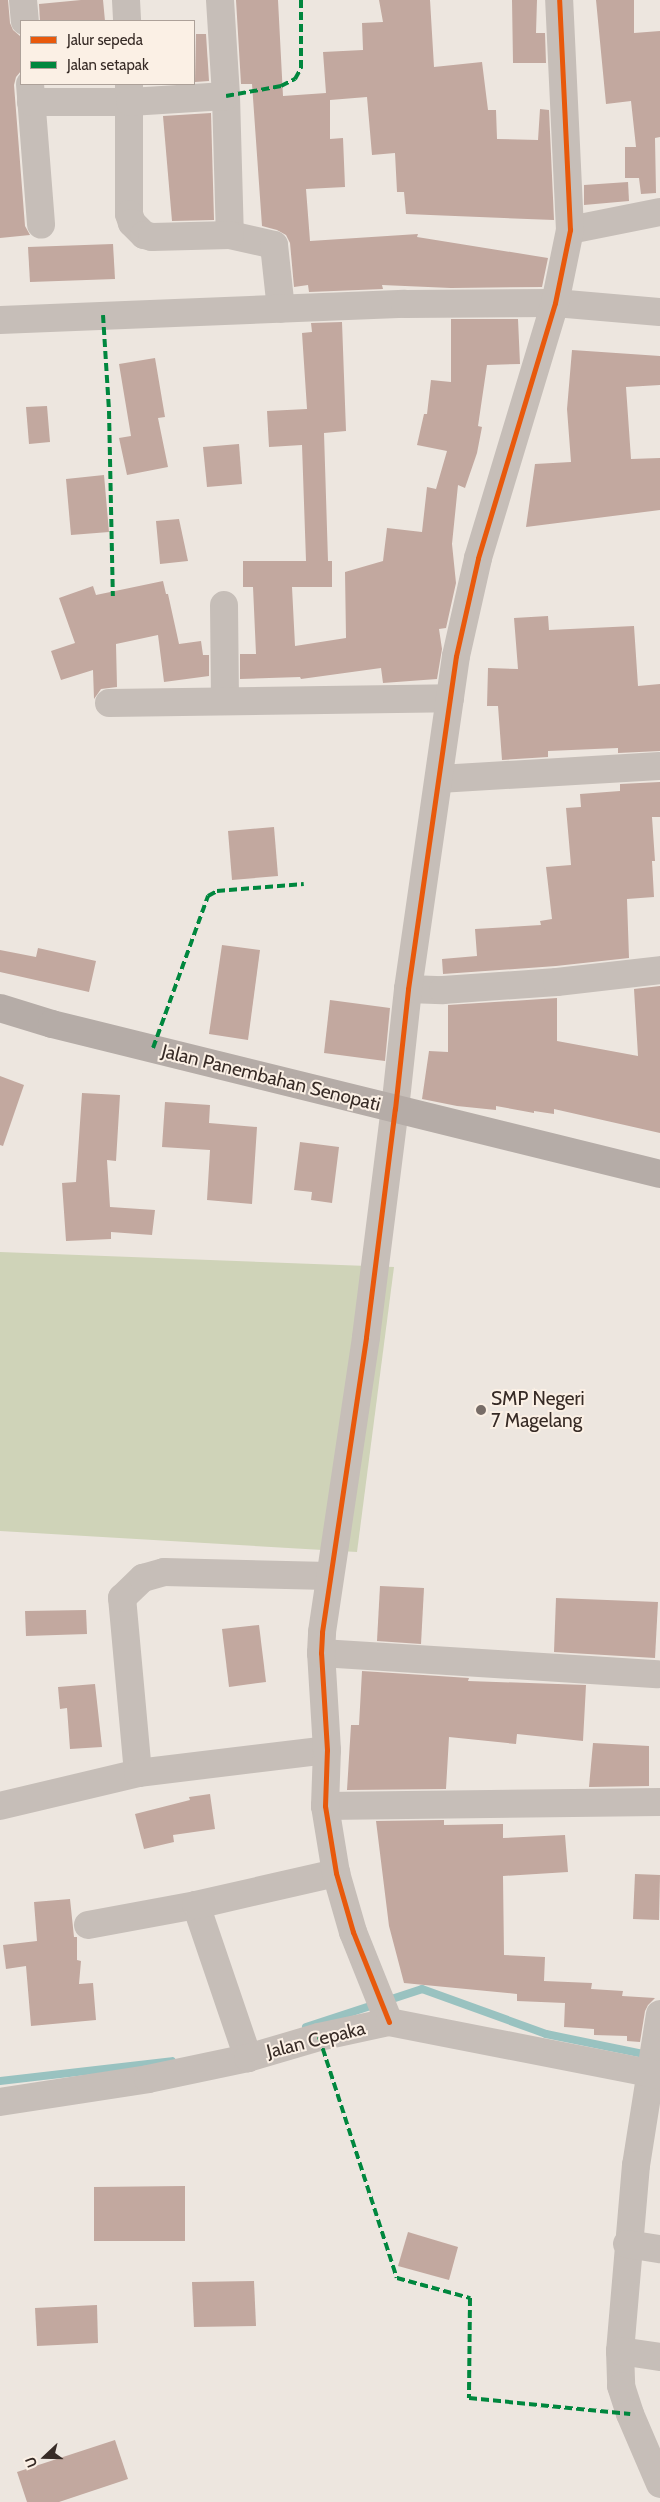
<!DOCTYPE html>
<style>
body{margin:0}
#map{position:relative;width:660px;height:2502px;overflow:hidden;background:#ede6df;font-family:Cabin,sans-serif}
div>[style]{position:absolute}
[style*='--x']{left:calc(var(--x)*1px);top:calc(var(--y)*1px);width:calc(var(--w)*1px);rotate:calc(var(--a)*1deg)}
.green>*{inset:0;background:#cfd3b8}
.stream>*{height:8px;margin:-4px;padding:0 4px;transform-origin:4px;border-radius:4px;background:#99c2c0}
.building>*{inset:0;background:#c2a89f}
.minor>*{height:28px;margin:-14px;padding:0 14px;transform-origin:14px;border-radius:14px;background:#c6beb8}
.major>*{height:28px;margin:-14px;padding:0 14px;transform-origin:14px;border-radius:14px;background:#b5aca7}
.quiet>*{height:4px;margin-top:-2px;transform-origin:0;background:repeating-linear-gradient(90deg,#00873e 0 8px,transparent 0 12px)}
.cycleway>*{height:5px;margin:-2.5px;padding:0 2.5px;transform-origin:2.5px;border-radius:2.5px;background:#e8590c}
.dots>*{width:14px;height:14px;translate:-50% -50%;box-sizing:border-box;border:2px solid #fbf0e5;border-radius:50%}
span{translate:-50% -50%;white-space:nowrap;text-align:center;line-height:1.15;-webkit-text-stroke:4px #fbf0e5;paint-order:stroke}
.street-label{font-size:19px;color:#372b26}
.poi-label{font-size:19px;color:#372b26}
.left{translate:0 -50%;text-align:left}
.legend{position:absolute;left:20px;top:20px;width:175px;height:65px;box-sizing:border-box;background:#fbf0e5;border:1px solid #ada199;margin:0;padding:6px 9px;list-style:none;font-size:15px;color:#372b26}
.legend li{display:flex;align-items:center;gap:10px;height:25px}
.legend b{width:25px;border:1px solid #ada199}
.north{position:absolute;left:20px;top:2432px;width:50px;height:50px;-webkit-text-stroke:4px #fbf0e5;paint-order:stroke;rotate:249deg;font-size:14px;font-weight:700;line-height:20px;text-align:center;color:#372b26}
.north::after{content:'';display:block;margin:auto;width:18px;height:22px;background:#372b26;clip-path:polygon(50% 0,100% 100%,50% 72%,0 100%)}
</style>
<div id="map">
<div class="green">
<i style="clip-path:polygon(0 1252px,394px 1267px,357px 1552px,0 1531px)"></i>
</div>
<div class="stream">
<i style="--x:306;--y:2027;--w:122;--a:-18.1"></i>
<i style="--x:422;--y:1989;--w:132;--a:19.9"></i>
<i style="--x:546;--y:2034;--w:104;--a:11.6"></i>
<i style="--x:0;--y:2081;--w:173;--a:-6.6"></i>
</div>
<div class="building">
<i style="clip-path:polygon(0 0,8px 0,10px 23px,13px 30px,20px 36px,21px 71px,16px 77px,14px 85px,25px 226px,30px 235px,0 238px)"></i>
<i style="clip-path:polygon(81px 0,103px 0,105px 21px,40px 21px,39px 4px)"></i>
<i style="clip-path:polygon(236px 0,278px 0,283px 96px,326px 93px,323px 52px,363px 50px,362px 23px,383px 22px,379px 0,430px 0,434px 67px,482px 62px,488px 110px,496px 110px,497px 139px,538px 140px,540px 109px,549px 110px,554px 220px,406px 214px,404px 192px,397px 192px,395px 153px,372px 155px,367px 97px,330px 100px,330px 139px,343px 138px,345px 187px,306px 189px,310px 241px,418px 234px,417px 237px,548px 258px,542px 287px,451px 288px,382px 285px,383px 289px,309px 292px,308px 285px,294px 287px,290px 243px,286px 235px,277px 230px,262px 226px,252px 84px,241px 84px)"></i>
<i style="clip-path:polygon(512px 0,537px 0,536px 33px,545px 33px,546px 63px,513px 63px)"></i>
<i style="clip-path:polygon(596px 0,634px 0,634px 33px,660px 31px,660px 137px,655px 138px,656px 193px,641px 194px,639px 178px,625px 178px,625px 147px,636px 147px,631px 101px,606px 104px)"></i>
<i style="clip-path:polygon(196px 34px,206px 34px,209px 81px,195px 82px)"></i>
<i style="clip-path:polygon(211px 113px,214px 220px,172px 221px,163px 116px)"></i>
<i style="clip-path:polygon(628px 182px,629px 201px,584px 205px,584px 185px)"></i>
<i style="clip-path:polygon(113px 244px,115px 279px,30px 282px,28px 247px)"></i>
<i style="clip-path:polygon(451px 319px,518px 319px,520px 364px,487px 365px,478px 426px,482px 427px,477px 453px,465px 488px,458px 485px,452px 544px,456px 583px,446px 628px,439px 629px,442px 649px,437px 679px,383px 683px,381px 668px,301px 679px,300px 677px,240px 679px,240px 654px,256px 654px,253px 587px,243px 587px,243px 561px,306px 561px,302px 445px,269px 447px,267px 411px,307px 409px,302px 333px,312px 332px,311px 323px,342px 322px,346px 431px,324px 433px,328px 561px,332px 561px,332px 587px,292px 587px,295px 646px,346px 638px,345px 572px,383px 561px,387px 528px,422px 532px,427px 487px,436px 489px,447px 451px,417px 445px,424px 414px,427px 414px,431px 380px,451px 382px)"></i>
<i style="clip-path:polygon(572px 350px,660px 356px,660px 385px,626px 387px,631px 459px,660px 458px,660px 510px,526px 527px,535px 464px,571px 462px,567px 409px)"></i>
<i style="clip-path:polygon(155px 358px,165px 417px,158px 418px,168px 467px,127px 475px,119px 438px,131px 436px,119px 364px)"></i>
<i style="clip-path:polygon(47px 406px,50px 442px,29px 444px,26px 407px)"></i>
<i style="clip-path:polygon(239px 444px,242px 484px,207px 487px,203px 447px)"></i>
<i style="clip-path:polygon(104px 475px,109px 532px,71px 535px,66px 479px)"></i>
<i style="clip-path:polygon(179px 519px,188px 561px,160px 564px,156px 521px)"></i>
<i style="clip-path:polygon(163px 581px,166px 594px,168px 594px,179px 644px,201px 641px,203px 655px,209px 655px,209px 676px,164px 682px,158px 635px,116px 644px,117px 687px,101px 689px,94px 699px,93px 670px,61px 680px,51px 651px,75px 643px,59px 598px,93px 586px,96px 595px)"></i>
<i style="clip-path:polygon(548px 616px,549px 630px,634px 626px,638px 686px,660px 684px,660px 751px,618px 753px,618px 748px,548px 751px,548px 757px,502px 760px,498px 706px,487px 706px,488px 668px,518px 669px,514px 618px)"></i>
<i style="clip-path:polygon(660px 782px,660px 817px,652px 817px,655px 861px,652px 861px,654px 897px,627px 899px,629px 958px,556px 966px,443px 974px,442px 959px,477px 956px,475px 929px,541px 925px,540px 921px,552px 919px,546px 867px,571px 865px,566px 808px,581px 807px,580px 794px,620px 791px,620px 784px)"></i>
<i style="clip-path:polygon(274px 827px,278px 876px,232px 880px,228px 831px)"></i>
<i style="clip-path:polygon(222px 945px,260px 950px,248px 1040px,209px 1034px)"></i>
<i style="clip-path:polygon(38px 948px,96px 961px,89px 992px,0 972px,0 950px,36px 957px)"></i>
<i style="clip-path:polygon(660px 986px,660px 1133px,554px 1109px,554px 1114px,534px 1111px,534px 1113px,496px 1106px,496px 1110px,457px 1106px,422px 1099px,429px 1051px,448px 1052px,448px 1005px,557px 998px,557px 1041px,638px 1056px,634px 989px)"></i>
<i style="clip-path:polygon(330px 1000px,390px 1008px,385px 1061px,324px 1053px)"></i>
<i style="clip-path:polygon(0 1076px,24px 1085px,3px 1146px,0 1145px)"></i>
<i style="clip-path:polygon(82px 1093px,120px 1095px,116px 1161px,107px 1160px,110px 1207px,155px 1210px,152px 1235px,111px 1232px,111px 1239px,66px 1241px,62px 1183px,76px 1182px)"></i>
<i style="clip-path:polygon(165px 1102px,210px 1105px,209px 1123px,257px 1127px,252px 1204px,207px 1200px,210px 1150px,162px 1147px)"></i>
<i style="clip-path:polygon(300px 1142px,339px 1147px,332px 1203px,311px 1200px,312px 1192px,294px 1190px)"></i>
<i style="clip-path:polygon(380px 1586px,424px 1588px,421px 1644px,377px 1641px)"></i>
<i style="clip-path:polygon(556px 1598px,658px 1602px,655px 1658px,554px 1652px)"></i>
<i style="clip-path:polygon(86px 1610px,87px 1634px,26px 1636px,25px 1611px)"></i>
<i style="clip-path:polygon(259px 1625px,266px 1682px,229px 1687px,222px 1629px)"></i>
<i style="clip-path:polygon(362px 1671px,469px 1678px,468px 1681px,586px 1685px,583px 1741px,517px 1734px,516px 1744px,449px 1737px,446px 1789px,347px 1790px,351px 1725px,359px 1725px)"></i>
<i style="clip-path:polygon(95px 1684px,102px 1747px,70px 1749px,67px 1708px,60px 1709px,58px 1687px)"></i>
<i style="clip-path:polygon(593px 1743px,649px 1746px,649px 1786px,589px 1787px)"></i>
<i style="clip-path:polygon(210px 1794px,215px 1829px,173px 1835px,174px 1842px,144px 1849px,135px 1814px,190px 1800px,189px 1797px)"></i>
<i style="clip-path:polygon(444px 1820px,444px 1825px,503px 1824px,503px 1838px,565px 1835px,568px 1872px,503px 1876px,504px 1955px,545px 1957px,544px 1981px,592px 1983px,591px 1989px,623px 1991px,622px 1996px,655px 1998px,648px 2005px,645px 2011px,640px 2042px,627px 2041px,627px 2036px,594px 2035px,594px 2029px,564px 2027px,565px 2003px,517px 2001px,517px 1994px,404px 1983px,389px 1926px,376px 1821px)"></i>
<i style="clip-path:polygon(635px 1874px,660px 1875px,659px 1920px,633px 1919px)"></i>
<i style="clip-path:polygon(70px 1899px,74px 1937px,77px 1937px,77px 1960px,81px 1961px,79px 1984px,93px 1983px,96px 2020px,31px 2026px,26px 1966px,6px 1969px,3px 1945px,37px 1941px,34px 1902px)"></i>
<i style="clip-path:polygon(185px 2186px,185px 2241px,94px 2241px,94px 2187px)"></i>
<i style="clip-path:polygon(408px 2232px,458px 2247px,449px 2280px,398px 2266px)"></i>
<i style="clip-path:polygon(254px 2281px,256px 2326px,194px 2327px,192px 2282px)"></i>
<i style="clip-path:polygon(97px 2305px,98px 2343px,37px 2346px,35px 2308px)"></i>
<i style="clip-path:polygon(115px 2440px,128px 2479px,59px 2502px,27px 2502px,17px 2472px)"></i>
</div>
<div class="minor">
<i style="--x:23;--y:0;--w:21;--a:85"></i>
<i style="--x:126;--y:0;--w:21;--a:87"></i>
<i style="--x:220;--y:0;--w:96;--a:86.4"></i>
<i style="--x:226;--y:96;--w:139;--a:88.4"></i>
<i style="--x:230;--y:235;--w:45;--a:12.8"></i>
<i style="--x:274;--y:245;--w:64;--a:83.8"></i>
<i style="--x:30;--y:84;--w:141;--a:85.5"></i>
<i style="--x:129;--y:84;--w:130;--a:90"></i>
<i style="--x:129;--y:214;--w:9;--a:72"></i>
<i style="--x:132;--y:223;--w:17;--a:45"></i>
<i style="--x:144;--y:235;--w:8;--a:14"></i>
<i style="--x:152;--y:237;--w:78;--a:-1.5"></i>
<i style="--x:31;--y:102;--w:99;--a:0"></i>
<i style="--x:130;--y:102;--w:96;--a:-3.6"></i>
<i style="--x:570;--y:230;--w:92;--a:-11.3"></i>
<i style="--x:0;--y:320;--w:405;--a:-2.3"></i>
<i style="--x:405;--y:304;--w:150;--a:-0.4"></i>
<i style="--x:555;--y:303;--w:105;--a:4.9"></i>
<i style="--x:224;--y:605;--w:96;--a:89.4"></i>
<i style="--x:109;--y:703;--w:341;--a:-0.8"></i>
<i style="--x:439;--y:779;--w:221;--a:-3.4"></i>
<i style="--x:408;--y:989;--w:35;--a:2"></i>
<i style="--x:443;--y:990;--w:114;--a:-4"></i>
<i style="--x:557;--y:982;--w:104;--a:-6.6"></i>
<i style="--x:321;--y:1653;--w:337;--a:3.6"></i>
<i style="--x:138;--y:1773;--w:176;--a:-95.2"></i>
<i style="--x:122;--y:1598;--w:29;--a:-44"></i>
<i style="--x:143;--y:1578;--w:22;--a:-16"></i>
<i style="--x:164;--y:1572;--w:165;--a:1.4"></i>
<i style="--x:0;--y:1806;--w:142;--a:-13.4"></i>
<i style="--x:138;--y:1773;--w:190;--a:-6.9"></i>
<i style="--x:325;--y:1806;--w:335;--a:-0.7"></i>
<i style="--x:196;--y:1905;--w:162;--a:71.2"></i>
<i style="--x:88;--y:1925;--w:110;--a:-10.5"></i>
<i style="--x:196;--y:1905;--w:144;--a:-12.9"></i>
<i style="--x:660;--y:2014;--w:153;--a:99"></i>
<i style="--x:636;--y:2165;--w:187;--a:94.9"></i>
<i style="--x:620;--y:2351;--w:35;--a:88"></i>
<i style="--x:621;--y:2386;--w:29;--a:72"></i>
<i style="--x:630;--y:2414;--w:76;--a:66.8"></i>
<i style="--x:389;--y:2022;--w:97;--a:-111.8"></i>
<i style="--x:353;--y:1932;--w:61;--a:-106.1"></i>
<i style="--x:336;--y:1873;--w:68;--a:-99.3"></i>
<i style="--x:325;--y:1806;--w:56;--a:-88"></i>
<i style="--x:327;--y:1750;--w:97;--a:-93.5"></i>
<i style="--x:321;--y:1653;--w:21;--a:-87"></i>
<i style="--x:322;--y:1632;--w:298;--a:-81.5"></i>
<i style="--x:366;--y:1337;--w:230;--a:-82.8"></i>
<i style="--x:395;--y:1109;--w:121;--a:-83.8"></i>
<i style="--x:408;--y:989;--w:336;--a:-81.8"></i>
<i style="--x:456;--y:656;--w:100;--a:-77.3"></i>
<i style="--x:478;--y:558;--w:266;--a:-73.2"></i>
<i style="--x:555;--y:303;--w:75;--a:-78.4"></i>
<i style="--x:570;--y:230;--w:230;--a:-92.7"></i>
<i style="--x:0;--y:2102;--w:150;--a:-8.8"></i>
<i style="--x:148;--y:2079;--w:102;--a:-11.9"></i>
<i style="--x:248;--y:2058;--w:74;--a:-16.5"></i>
<i style="--x:319;--y:2037;--w:72;--a:-12.1"></i>
<i style="--x:389;--y:2022;--w:276;--a:11.1"></i>
<i style="--x:627;--y:2244;--w:33;--a:9"></i>
<i style="--x:620;--y:2351;--w:40;--a:8.5"></i>
</div>
<div class="major">
<i style="--x:0;--y:1008;--w:54;--a:17.1"></i>
<i style="--x:52;--y:1024;--w:626;--a:13.86"></i>
</div>
<div class="quiet">
<i style="--x:226;--y:96;--w:56;--a:-10.3"></i>
<i style="--x:281;--y:86;--w:16;--a:-27"></i>
<i style="--x:295;--y:79;--w:13;--a:-61"></i>
<i style="--x:301;--y:68;--w:68;--a:-90"></i>
<i style="--x:103;--y:315;--w:96;--a:86.4"></i>
<i style="--x:109;--y:411;--w:185;--a:88.8"></i>
<i style="--x:153;--y:1048;--w:162;--a:-70.1"></i>
<i style="--x:208;--y:896;--w:10;--a:-29"></i>
<i style="--x:217;--y:891;--w:87;--a:-4.6"></i>
<i style="--x:319;--y:2037;--w:253;--a:72.1"></i>
<i style="--x:397;--y:2278;--w:76;--a:15.3"></i>
<i style="--x:470;--y:2298;--w:100;--a:90.6"></i>
<i style="--x:469;--y:2398;--w:162;--a:5.7"></i>
</div>
<div class="cycleway">
<i style="--x:389;--y:2022;--w:97;--a:-111.8"></i>
<i style="--x:353;--y:1932;--w:61;--a:-106.1"></i>
<i style="--x:336;--y:1873;--w:68;--a:-99.3"></i>
<i style="--x:325;--y:1806;--w:56;--a:-88"></i>
<i style="--x:327;--y:1750;--w:97;--a:-93.5"></i>
<i style="--x:321;--y:1653;--w:21;--a:-87"></i>
<i style="--x:322;--y:1632;--w:298;--a:-81.5"></i>
<i style="--x:366;--y:1337;--w:230;--a:-82.8"></i>
<i style="--x:395;--y:1109;--w:121;--a:-83.8"></i>
<i style="--x:408;--y:989;--w:336;--a:-81.8"></i>
<i style="--x:456;--y:656;--w:100;--a:-77.3"></i>
<i style="--x:478;--y:558;--w:266;--a:-73.2"></i>
<i style="--x:555;--y:303;--w:75;--a:-78.4"></i>
<i style="--x:570;--y:230;--w:230;--a:-92.7"></i>
</div>
<div class="dots">
<i style="left:481px;top:1410px;background:#776c67"></i>
</div>
<div class="street-label">
<span style="left:271px;top:1078px;rotate:14deg">Jalan Panembahan Senopati</span>
<span style="left:316px;top:2040px;rotate:-14deg">Jalan Cepaka</span>
</div>
<div class="poi-label">
<span class="left" style="left:491px;top:1410px">SMP Negeri<br>7 Magelang</span>
</div>
<ul class="legend">
<li><b style="height:6px;background:#e8590c"></b>Jalur sepeda</li>
<li><b style="height:6px;background:#00873e"></b>Jalan setapak</li>
</ul>
<div class="north">U</div>
</div>
